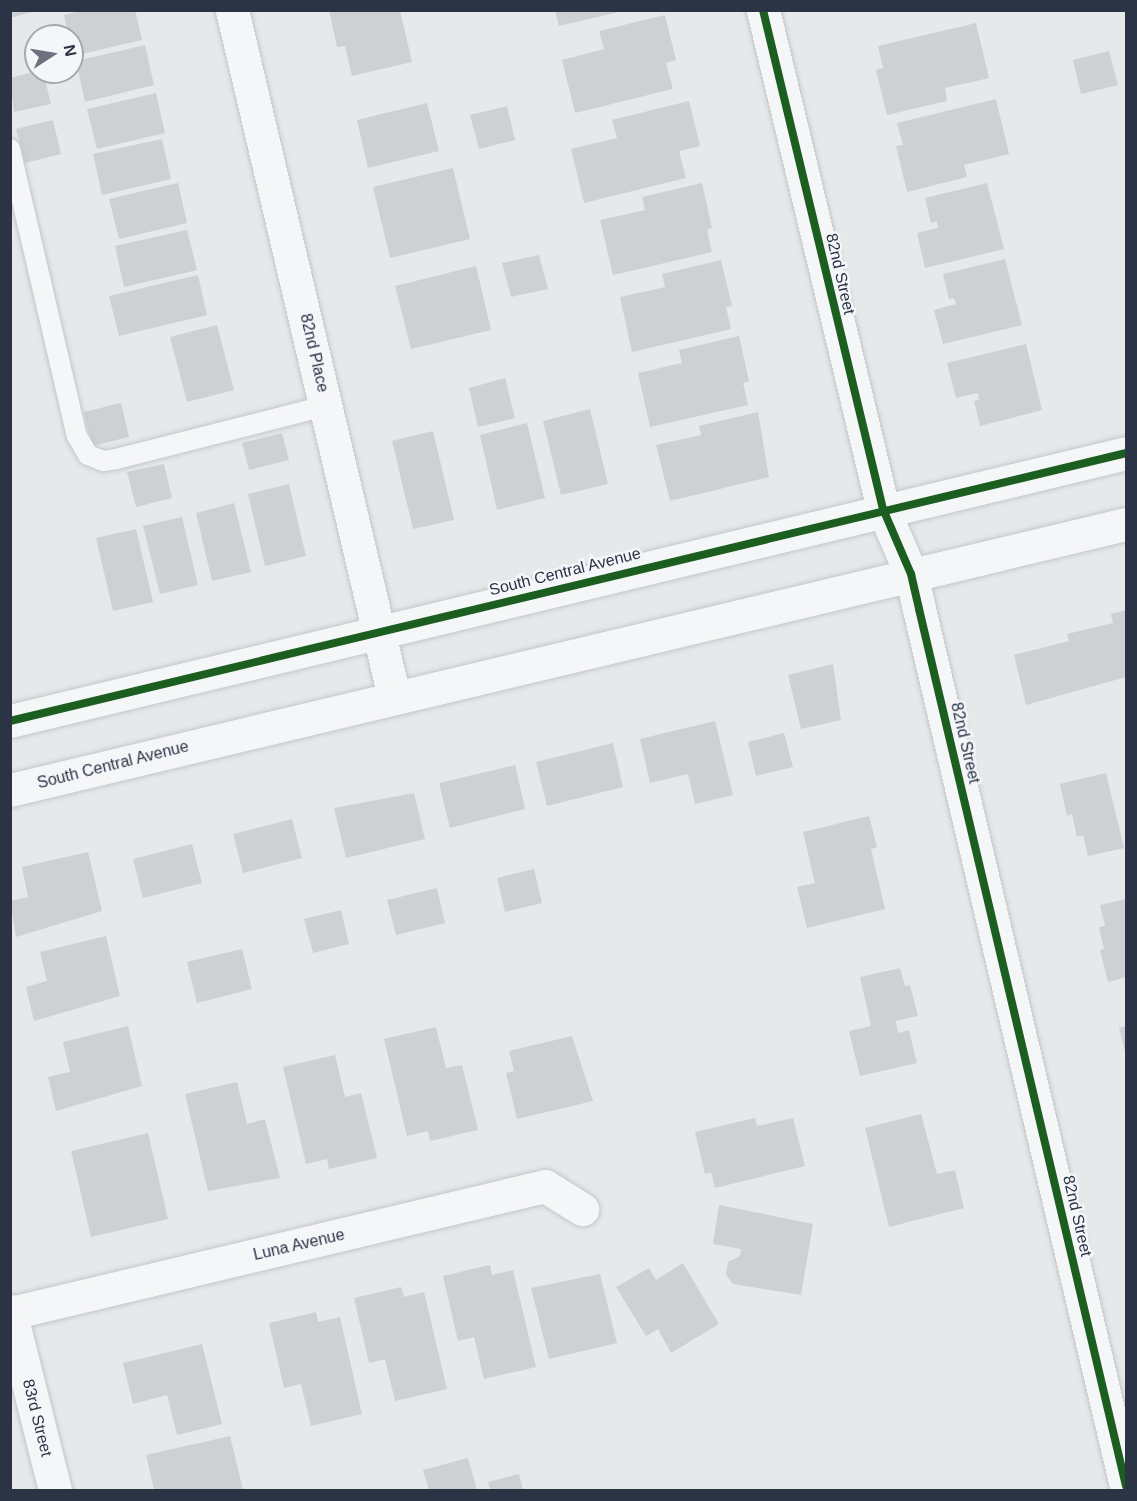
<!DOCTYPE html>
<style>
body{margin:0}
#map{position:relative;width:1137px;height:1501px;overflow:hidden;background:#e6e8ea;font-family:Arial,sans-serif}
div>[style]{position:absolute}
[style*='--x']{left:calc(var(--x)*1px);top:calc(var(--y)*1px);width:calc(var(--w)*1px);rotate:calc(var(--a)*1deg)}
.building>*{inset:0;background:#ced0d3}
.roads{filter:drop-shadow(0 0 2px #c4c6c8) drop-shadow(0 0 2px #c4c6c8)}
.service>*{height:20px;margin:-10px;padding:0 10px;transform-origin:10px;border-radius:10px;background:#f5f6f7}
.minor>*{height:33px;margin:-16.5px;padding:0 16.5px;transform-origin:16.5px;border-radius:16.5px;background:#f5f6f7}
.tertiary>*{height:33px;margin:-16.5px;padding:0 16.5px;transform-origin:16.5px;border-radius:16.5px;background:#f5f6f7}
.cycleway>*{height:8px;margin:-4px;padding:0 4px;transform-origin:4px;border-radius:4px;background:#1b5e20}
span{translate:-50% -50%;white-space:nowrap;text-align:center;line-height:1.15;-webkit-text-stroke:5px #f4f6f9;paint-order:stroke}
.street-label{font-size:16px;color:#2b3445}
.frame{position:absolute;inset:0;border:12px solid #2b3445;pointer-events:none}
.north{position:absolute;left:24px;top:24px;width:60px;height:60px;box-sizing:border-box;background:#f4f6f9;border:2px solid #a4a8b1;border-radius:50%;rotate:78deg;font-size:16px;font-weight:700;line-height:24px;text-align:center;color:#2b3445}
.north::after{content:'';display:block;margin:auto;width:21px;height:27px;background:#6c737f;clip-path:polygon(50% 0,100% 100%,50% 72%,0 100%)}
</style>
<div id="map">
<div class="building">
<i style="clip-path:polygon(10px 10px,36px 10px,36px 11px,10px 18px)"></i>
<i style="clip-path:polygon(85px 10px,135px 10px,142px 40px,73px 56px,64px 15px)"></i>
<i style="clip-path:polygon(329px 10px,400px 10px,412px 62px,352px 76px,345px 46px,337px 47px)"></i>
<i style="clip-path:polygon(555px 10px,623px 10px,623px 11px,559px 26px)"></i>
<i style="clip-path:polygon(665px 15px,676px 60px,666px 63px,673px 89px,575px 113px,562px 60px,604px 49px,599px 31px)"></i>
<i style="clip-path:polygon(976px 23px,989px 78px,945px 88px,947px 101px,887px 115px,876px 70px,883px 68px,878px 46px)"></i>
<i style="clip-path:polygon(145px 45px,154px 85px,85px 102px,76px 61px)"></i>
<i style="clip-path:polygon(1109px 51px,1118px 85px,1081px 94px,1073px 60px)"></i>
<i style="clip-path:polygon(36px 71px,43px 72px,51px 104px,14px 112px,10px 78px)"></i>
<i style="clip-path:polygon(156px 93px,165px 133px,97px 149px,87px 109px)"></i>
<i style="clip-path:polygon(996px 99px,1009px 154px,964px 165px,967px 177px,907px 192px,896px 146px,903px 145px,897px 123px)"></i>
<i style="clip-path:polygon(689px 101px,700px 146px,679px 151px,686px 178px,584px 203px,571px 149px,617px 138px,612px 120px)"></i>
<i style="clip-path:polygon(427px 103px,439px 151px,368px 168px,357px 120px)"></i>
<i style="clip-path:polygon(507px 106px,515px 140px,479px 149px,470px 115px)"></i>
<i style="clip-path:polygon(53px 120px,61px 154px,25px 163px,16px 129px)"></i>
<i style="clip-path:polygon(162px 139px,171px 179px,102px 195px,93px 154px)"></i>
<i style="clip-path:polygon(453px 168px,470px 239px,390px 258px,373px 187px)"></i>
<i style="clip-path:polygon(178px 183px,187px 223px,119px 239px,109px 199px)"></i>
<i style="clip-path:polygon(702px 183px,712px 228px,707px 230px,712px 252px,613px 275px,600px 220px,645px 210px,642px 197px)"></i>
<i style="clip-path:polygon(987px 183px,1004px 249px,925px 268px,917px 233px,938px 228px,937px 221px,931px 223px,925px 198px)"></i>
<i style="clip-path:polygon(187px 230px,197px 270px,124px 287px,115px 246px)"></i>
<i style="clip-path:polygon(539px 255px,548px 289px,511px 297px,502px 263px)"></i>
<i style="clip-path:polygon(1005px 259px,1022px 325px,943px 344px,934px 310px,956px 304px,954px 298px,949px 299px,943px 274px)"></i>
<i style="clip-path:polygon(721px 260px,732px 306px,726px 307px,731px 329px,632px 352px,620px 297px,665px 287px,662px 274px)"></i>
<i style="clip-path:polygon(476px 266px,491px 330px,411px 349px,395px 286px)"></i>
<i style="clip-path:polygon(198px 275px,207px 315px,119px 336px,109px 296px)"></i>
<i style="clip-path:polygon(217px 325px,234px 390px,187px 402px,170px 337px)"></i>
<i style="clip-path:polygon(739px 336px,749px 381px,743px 383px,748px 405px,650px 427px,638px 373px,682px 363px,679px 350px)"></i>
<i style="clip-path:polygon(1026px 344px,1042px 410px,980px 426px,974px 401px,979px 400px,978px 393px,956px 398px,947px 363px)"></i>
<i style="clip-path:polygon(505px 378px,515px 418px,478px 427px,469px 388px)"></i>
<i style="clip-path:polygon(121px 403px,129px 437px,92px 446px,84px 412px)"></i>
<i style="clip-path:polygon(590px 409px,608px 484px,561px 495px,543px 421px)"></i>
<i style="clip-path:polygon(758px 412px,769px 477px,670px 501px,656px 445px,701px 435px,699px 426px)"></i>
<i style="clip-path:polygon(527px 423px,545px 498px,497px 510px,480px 435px)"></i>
<i style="clip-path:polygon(433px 431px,454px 520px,413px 529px,392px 441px)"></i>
<i style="clip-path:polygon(282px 433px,289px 460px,249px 470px,242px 443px)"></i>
<i style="clip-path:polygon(164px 464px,172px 498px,136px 507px,127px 472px)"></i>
<i style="clip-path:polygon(289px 484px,306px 556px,265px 566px,248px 494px)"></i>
<i style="clip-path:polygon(234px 503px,251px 572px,212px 581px,196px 513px)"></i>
<i style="clip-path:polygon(182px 517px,198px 585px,160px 594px,143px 526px)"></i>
<i style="clip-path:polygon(136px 529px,153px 602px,113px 611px,96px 538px)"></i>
<i style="clip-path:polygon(1126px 610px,1126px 677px,1026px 705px,1014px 655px,1069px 641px,1067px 634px,1113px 623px,1111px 614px)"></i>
<i style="clip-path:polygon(833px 664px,841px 720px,801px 729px,788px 675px)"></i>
<i style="clip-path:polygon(715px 721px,733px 795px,695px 804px,688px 774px,650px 783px,640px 739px)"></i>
<i style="clip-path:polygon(784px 733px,793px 767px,756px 776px,748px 742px)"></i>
<i style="clip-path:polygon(613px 743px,623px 787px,547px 806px,536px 762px)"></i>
<i style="clip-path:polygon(515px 765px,525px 809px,450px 828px,439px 783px)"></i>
<i style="clip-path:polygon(1106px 773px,1124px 848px,1088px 856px,1083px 835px,1077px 837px,1072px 814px,1067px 816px,1060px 784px)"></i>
<i style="clip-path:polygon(414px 793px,425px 839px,346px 858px,334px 808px)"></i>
<i style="clip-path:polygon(869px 816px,877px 847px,871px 849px,885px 909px,807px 928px,797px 887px,815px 883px,803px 832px)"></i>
<i style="clip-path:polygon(292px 819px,302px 858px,243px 873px,233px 834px)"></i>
<i style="clip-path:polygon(192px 844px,202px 883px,143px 898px,133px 859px)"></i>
<i style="clip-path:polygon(88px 852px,102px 911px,16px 937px,10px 901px,28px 897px,22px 867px)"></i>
<i style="clip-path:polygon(534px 869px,542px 903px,505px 912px,497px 878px)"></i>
<i style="clip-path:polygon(437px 888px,445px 923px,396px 935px,387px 900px)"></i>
<i style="clip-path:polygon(1126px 899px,1126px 977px,1108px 982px,1100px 950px,1104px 949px,1099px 927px,1105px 926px,1100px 905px)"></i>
<i style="clip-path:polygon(341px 910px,349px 944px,313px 953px,304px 919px)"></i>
<i style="clip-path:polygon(106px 936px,120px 996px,34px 1021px,26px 987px,47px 981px,40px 952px)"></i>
<i style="clip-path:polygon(242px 949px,252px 989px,197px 1003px,187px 962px)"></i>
<i style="clip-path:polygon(900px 968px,905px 986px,910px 985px,918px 1016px,896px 1021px,898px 1033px,909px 1030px,917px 1063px,860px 1076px,849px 1031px,871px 1026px,860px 977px)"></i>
<i style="clip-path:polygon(128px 1026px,142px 1086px,56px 1111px,48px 1077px,70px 1072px,63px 1042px)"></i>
<i style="clip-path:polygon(1126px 1026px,1126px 1056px,1119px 1028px)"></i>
<i style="clip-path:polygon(436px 1027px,446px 1068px,462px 1065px,478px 1130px,430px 1141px,428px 1131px,407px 1136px,384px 1039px)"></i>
<i style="clip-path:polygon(572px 1036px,593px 1101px,517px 1119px,506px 1073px,514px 1071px,509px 1051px)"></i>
<i style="clip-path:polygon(335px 1055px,345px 1097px,361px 1093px,377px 1158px,329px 1169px,327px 1159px,306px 1164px,283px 1067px)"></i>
<i style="clip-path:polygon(237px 1082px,247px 1124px,265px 1119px,280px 1178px,208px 1191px,185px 1094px)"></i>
<i style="clip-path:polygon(921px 1114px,937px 1174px,955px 1170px,964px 1208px,889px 1227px,865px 1128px)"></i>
<i style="clip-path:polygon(755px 1118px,757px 1126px,793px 1118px,805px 1166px,715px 1188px,711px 1172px,705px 1174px,695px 1132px)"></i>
<i style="clip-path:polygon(148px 1133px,168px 1219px,91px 1237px,71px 1151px)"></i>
<i style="clip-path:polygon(719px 1205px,813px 1224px,801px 1295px,733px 1284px,726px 1275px,728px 1262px,740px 1256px,741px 1249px,713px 1244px)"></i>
<i style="clip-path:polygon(683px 1263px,719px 1324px,671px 1353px,658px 1329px,646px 1336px,616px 1287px,649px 1268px,656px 1280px)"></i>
<i style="clip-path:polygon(490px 1265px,492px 1275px,513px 1270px,536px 1367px,484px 1379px,474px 1337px,458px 1341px,443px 1276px)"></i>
<i style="clip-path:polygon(600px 1274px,617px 1343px,549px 1359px,531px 1288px)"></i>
<i style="clip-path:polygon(401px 1287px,404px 1297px,424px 1292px,447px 1389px,395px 1401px,385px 1359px,369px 1363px,354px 1298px)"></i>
<i style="clip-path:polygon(316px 1312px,318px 1322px,340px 1317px,362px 1414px,311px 1426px,301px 1384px,284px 1388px,269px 1323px)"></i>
<i style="clip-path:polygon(202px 1344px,222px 1424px,177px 1435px,167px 1395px,133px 1404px,123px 1363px)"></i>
<i style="clip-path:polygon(230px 1436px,243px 1490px,154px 1490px,146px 1455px)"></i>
<i style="clip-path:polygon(468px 1458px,477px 1490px,429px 1490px,423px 1470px)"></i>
<i style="clip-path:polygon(519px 1474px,523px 1490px,490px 1490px,488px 1482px)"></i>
</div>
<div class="roads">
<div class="service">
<i style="--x:10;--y:149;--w:295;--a:76.9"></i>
<i style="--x:77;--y:436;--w:22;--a:60"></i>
<i style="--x:88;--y:455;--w:17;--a:21"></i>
<i style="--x:104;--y:461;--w:12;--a:-9"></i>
<i style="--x:116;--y:459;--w:217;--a:-14.2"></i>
</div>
<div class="minor">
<i style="--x:232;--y:10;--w:706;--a:76.73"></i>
<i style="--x:763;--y:10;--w:513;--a:76.48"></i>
<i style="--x:883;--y:509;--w:71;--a:66.7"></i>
<i style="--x:911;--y:574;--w:36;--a:77"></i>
<i style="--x:919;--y:609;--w:901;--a:76.72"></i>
<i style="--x:11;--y:1313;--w:549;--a:-13.38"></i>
<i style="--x:545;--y:1186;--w:44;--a:31.9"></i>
</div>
<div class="tertiary">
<i style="--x:10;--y:721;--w:1148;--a:-13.5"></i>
<i style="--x:10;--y:790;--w:1147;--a:-13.41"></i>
<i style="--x:10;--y:1311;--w:185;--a:75.9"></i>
</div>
</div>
<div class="cycleway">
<i style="--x:763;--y:10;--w:513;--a:76.48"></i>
<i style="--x:883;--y:509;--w:71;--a:66.7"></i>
<i style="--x:911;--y:574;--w:36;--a:77"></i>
<i style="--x:919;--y:609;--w:901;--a:76.72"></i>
<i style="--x:10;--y:721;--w:1148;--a:-13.5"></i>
</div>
<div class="street-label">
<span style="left:840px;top:274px;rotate:77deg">82nd Street</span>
<span style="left:314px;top:353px;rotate:77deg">82nd Place</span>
<span style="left:565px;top:572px;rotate:-14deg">South Central Avenue</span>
<span style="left:965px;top:743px;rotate:77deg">82nd Street</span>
<span style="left:113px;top:765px;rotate:-14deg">South Central Avenue</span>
<span style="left:1077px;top:1216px;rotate:77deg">82nd Street</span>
<span style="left:299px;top:1245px;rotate:-13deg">Luna Avenue</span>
<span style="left:37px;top:1418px;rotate:76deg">83rd Street</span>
</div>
<div class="frame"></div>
<div class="north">N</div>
</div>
